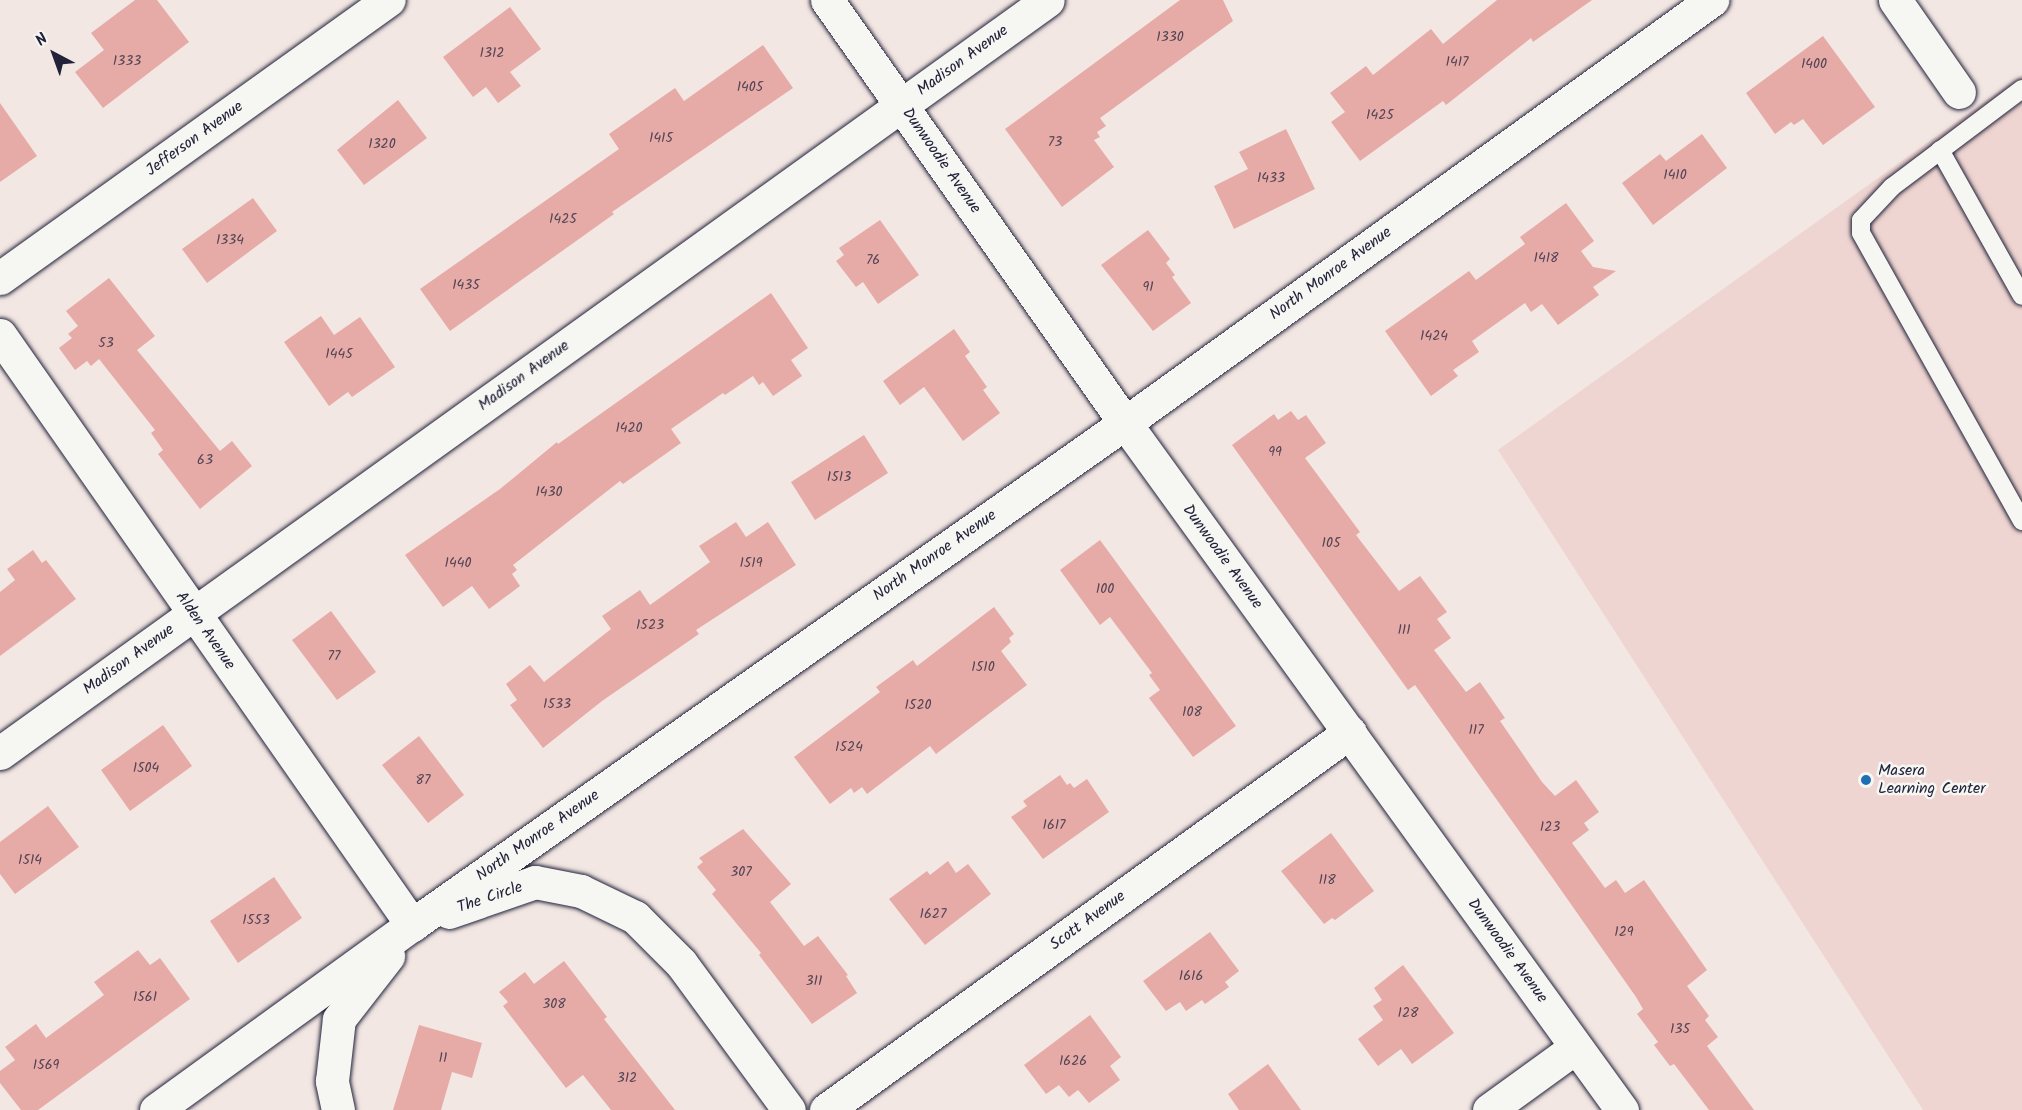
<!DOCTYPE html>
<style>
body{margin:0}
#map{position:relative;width:2022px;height:1110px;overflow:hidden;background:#f3e7e3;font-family:Kalam,sans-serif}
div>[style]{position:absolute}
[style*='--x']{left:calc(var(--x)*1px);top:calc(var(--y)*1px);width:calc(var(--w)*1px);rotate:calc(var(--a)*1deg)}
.built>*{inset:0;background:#efd5d1}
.building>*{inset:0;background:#e6aba6}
.roads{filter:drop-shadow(0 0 2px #22223b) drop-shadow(0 0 2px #22223b)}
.lane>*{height:18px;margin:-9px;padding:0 9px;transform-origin:9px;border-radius:9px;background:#f6f6f2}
.street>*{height:33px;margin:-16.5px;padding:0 16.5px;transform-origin:16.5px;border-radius:16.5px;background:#f6f6f2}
.dots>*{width:16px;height:16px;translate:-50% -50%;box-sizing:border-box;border:3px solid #f6f6f2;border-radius:50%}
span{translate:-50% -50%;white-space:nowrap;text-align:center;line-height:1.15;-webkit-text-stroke:5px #f6f6f2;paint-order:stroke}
.number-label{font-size:14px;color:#534456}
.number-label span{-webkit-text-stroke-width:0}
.street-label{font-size:16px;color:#22223b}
.poi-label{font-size:16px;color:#22223b}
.left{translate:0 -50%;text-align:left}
.north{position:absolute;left:24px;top:24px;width:60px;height:60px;-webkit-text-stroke:4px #f6f6f2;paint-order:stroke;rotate:319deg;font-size:16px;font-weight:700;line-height:24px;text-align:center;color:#22223b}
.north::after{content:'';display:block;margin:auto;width:21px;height:27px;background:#22223b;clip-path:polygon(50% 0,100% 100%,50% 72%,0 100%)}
</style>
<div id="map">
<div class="built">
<i style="clip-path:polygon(2022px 75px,2022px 1110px,1923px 1110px,1498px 450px)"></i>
</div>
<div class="building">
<i style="clip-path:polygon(135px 0,157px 0,189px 42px,103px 108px,75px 72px,104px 50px,91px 33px)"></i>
<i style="clip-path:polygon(1180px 0,1223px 0,1233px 21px,1100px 118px,1106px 126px,1097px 132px,1100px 137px,1094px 140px,1114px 167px,1062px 207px,1005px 129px)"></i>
<i style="clip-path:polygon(1497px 0,1592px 0,1533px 42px,1531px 38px,1446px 105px,1443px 101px,1360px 161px,1331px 122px,1345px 112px,1330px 93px,1366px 66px,1373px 75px,1431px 29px,1443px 44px)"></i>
<i style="clip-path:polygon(510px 7px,541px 49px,510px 72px,521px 86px,498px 103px,486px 87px,473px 97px,443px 57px)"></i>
<i style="clip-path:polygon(1823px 36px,1875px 107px,1823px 145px,1803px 119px,1794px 125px,1791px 122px,1775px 134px,1746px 93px)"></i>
<i style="clip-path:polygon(763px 45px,793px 88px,612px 212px,614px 214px,450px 331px,420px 289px,619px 149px,609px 134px,675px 88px,684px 101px)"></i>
<i style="clip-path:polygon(398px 100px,427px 138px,364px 185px,337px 150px)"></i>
<i style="clip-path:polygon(0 103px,37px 156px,0 182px)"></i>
<i style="clip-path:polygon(1286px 129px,1315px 189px,1234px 229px,1214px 186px,1248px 169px,1239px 152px)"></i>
<i style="clip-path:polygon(1702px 134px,1727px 168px,1653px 225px,1622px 183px,1660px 154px,1666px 161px)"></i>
<i style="clip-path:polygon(253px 198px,277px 231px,207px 283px,182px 249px)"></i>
<i style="clip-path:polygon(1566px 203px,1594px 241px,1581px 251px,1593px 267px,1616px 271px,1593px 287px,1599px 295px,1558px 325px,1542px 304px,1531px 312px,1525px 303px,1472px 341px,1479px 352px,1453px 370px,1458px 376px,1431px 396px,1385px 331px,1469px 271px,1476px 280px,1525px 244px,1520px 237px)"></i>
<i style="clip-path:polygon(880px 220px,919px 275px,878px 304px,863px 282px,856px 287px,836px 261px,844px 255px,839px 248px)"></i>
<i style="clip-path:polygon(1148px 230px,1170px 259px,1166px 263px,1175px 275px,1172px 277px,1191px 303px,1153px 331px,1101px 265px)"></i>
<i style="clip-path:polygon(109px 278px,155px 336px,137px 350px,220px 451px,232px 441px,252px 466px,200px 509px,158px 454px,163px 450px,151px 433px,155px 430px,99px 359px,91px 366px,87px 361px,75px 370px,59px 348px,72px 338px,68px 334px,78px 326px,66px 311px)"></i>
<i style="clip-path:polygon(771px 293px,808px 348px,791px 360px,802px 376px,773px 396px,763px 382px,759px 385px,753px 376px,725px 395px,723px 393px,671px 429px,681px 443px,623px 484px,620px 481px,513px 565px,517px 570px,512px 574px,520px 586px,489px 609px,472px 586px,443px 607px,405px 555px,500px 489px,557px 442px,558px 444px)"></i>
<i style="clip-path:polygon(321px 316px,334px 335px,360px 317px,395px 367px,352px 397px,348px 392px,329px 406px,284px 342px)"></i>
<i style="clip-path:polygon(954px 329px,970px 352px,965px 356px,987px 387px,983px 390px,1000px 413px,963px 441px,924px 387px,900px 405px,883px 381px)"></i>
<i style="clip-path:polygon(1291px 411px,1298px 420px,1306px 415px,1326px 443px,1305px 458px,1360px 532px,1356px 535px,1399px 591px,1420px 576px,1447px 612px,1437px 619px,1451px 638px,1434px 650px,1466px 692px,1480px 682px,1505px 718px,1500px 721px,1542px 782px,1555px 796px,1576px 780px,1599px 812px,1584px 823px,1589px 830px,1572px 843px,1605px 888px,1616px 880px,1625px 893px,1644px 880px,1707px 970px,1687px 986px,1709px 1016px,1705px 1020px,1718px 1037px,1707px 1046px,1754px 1110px,1709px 1110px,1674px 1064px,1670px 1066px,1654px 1045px,1658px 1042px,1637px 1014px,1643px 1009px,1636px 997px,1554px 880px,1415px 685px,1408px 690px,1232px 445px,1274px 414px,1278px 420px)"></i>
<i style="clip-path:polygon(864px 435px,888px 473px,815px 520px,791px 482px)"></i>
<i style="clip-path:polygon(736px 522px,746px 537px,768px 522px,796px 565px,696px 630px,699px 634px,602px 701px,543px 748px,510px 705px,517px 700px,506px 684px,530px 665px,544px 682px,611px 629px,602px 616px,640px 590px,650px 605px,710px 562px,699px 546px)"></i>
<i style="clip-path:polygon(1100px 540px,1236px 726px,1193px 757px,1149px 698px,1160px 690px,1149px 675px,1152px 673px,1110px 617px,1100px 625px,1060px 570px)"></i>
<i style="clip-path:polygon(33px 550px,42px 563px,46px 560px,76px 599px,0 656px,0 592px,15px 580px,7px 569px)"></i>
<i style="clip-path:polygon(994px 607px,1014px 634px,1009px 638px,1011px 642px,1001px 651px,1027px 685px,936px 754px,930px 746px,867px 794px,862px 787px,854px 793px,851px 788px,830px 804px,794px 757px,880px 692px,876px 687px,913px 660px,917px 666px)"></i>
<i style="clip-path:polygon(331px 611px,376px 672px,337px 700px,292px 640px)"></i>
<i style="clip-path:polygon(163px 725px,192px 766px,130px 811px,101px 770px)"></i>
<i style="clip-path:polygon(419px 736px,464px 795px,428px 823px,382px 765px)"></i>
<i style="clip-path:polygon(1060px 775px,1067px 785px,1070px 783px,1074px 788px,1087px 779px,1109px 812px,1043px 859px,1011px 817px,1027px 806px,1023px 801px)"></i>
<i style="clip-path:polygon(48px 806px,79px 847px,15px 894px,0 874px,0 842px)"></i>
<i style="clip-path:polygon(743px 829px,791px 884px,770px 902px,804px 946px,818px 936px,848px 975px,846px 976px,857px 993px,812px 1024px,759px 955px,761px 953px,712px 894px,716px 890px,697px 867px,703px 862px,699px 858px)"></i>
<i style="clip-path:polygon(1331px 833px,1374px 891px,1335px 920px,1332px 918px,1324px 924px,1281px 871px)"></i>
<i style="clip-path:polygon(948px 861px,956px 873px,968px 864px,991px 894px,925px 945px,889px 899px,927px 871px,930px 875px)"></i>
<i style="clip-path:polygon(274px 877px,302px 918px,238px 963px,210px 921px)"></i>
<i style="clip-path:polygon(1210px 932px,1239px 971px,1225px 982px,1229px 987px,1205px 1004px,1202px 1000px,1186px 1011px,1180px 1002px,1166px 1011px,1143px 981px)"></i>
<i style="clip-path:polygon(138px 950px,150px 965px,160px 958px,190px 999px,38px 1110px,21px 1110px,0 1083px,0 1071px,15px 1060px,5px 1047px,36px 1024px,46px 1038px,104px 995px,94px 982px)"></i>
<i style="clip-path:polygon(564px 961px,607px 1017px,604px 1019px,675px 1110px,611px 1110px,583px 1075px,566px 1088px,503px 1006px,508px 1002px,499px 992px,525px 972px,534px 984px)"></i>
<i style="clip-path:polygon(1403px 965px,1454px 1033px,1412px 1064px,1401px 1049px,1378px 1066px,1358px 1039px,1383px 1020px,1373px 1006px,1382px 1000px,1374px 988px)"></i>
<i style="clip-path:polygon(1090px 1015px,1121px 1057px,1110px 1066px,1120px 1080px,1089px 1103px,1078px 1090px,1069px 1097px,1059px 1085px,1046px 1094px,1024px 1065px)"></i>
<i style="clip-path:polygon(419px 1025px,482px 1043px,472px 1078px,452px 1072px,441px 1110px,393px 1110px)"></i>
<i style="clip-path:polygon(1268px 1064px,1301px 1110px,1239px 1110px,1228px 1094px)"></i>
</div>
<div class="roads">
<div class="lane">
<i style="--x:2022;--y:89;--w:163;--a:143"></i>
<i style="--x:1892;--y:187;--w:45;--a:133.2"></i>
<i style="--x:1861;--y:220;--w:13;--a:90"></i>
<i style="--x:1861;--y:233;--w:330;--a:60.8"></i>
<i style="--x:1940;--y:150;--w:167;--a:60.7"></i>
</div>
<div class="street">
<i style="--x:827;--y:0;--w:517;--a:54.84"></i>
<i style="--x:1125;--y:423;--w:848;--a:54.12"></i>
<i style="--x:1895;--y:0;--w:112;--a:55.2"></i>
<i style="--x:0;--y:278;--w:478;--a:-35.6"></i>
<i style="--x:0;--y:335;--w:720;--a:55.07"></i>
<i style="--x:0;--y:753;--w:1290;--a:-35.7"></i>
<i style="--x:449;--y:912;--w:91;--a:-19.2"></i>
<i style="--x:535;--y:882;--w:47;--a:11.1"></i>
<i style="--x:581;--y:891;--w:60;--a:25.7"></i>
<i style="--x:635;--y:917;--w:65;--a:45"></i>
<i style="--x:681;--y:963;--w:182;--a:53.7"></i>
<i style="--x:156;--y:1110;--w:316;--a:-35.9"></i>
<i style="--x:412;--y:925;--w:872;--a:-35.15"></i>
<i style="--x:1125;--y:423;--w:724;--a:-35.78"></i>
<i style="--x:338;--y:1110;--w:30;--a:-102"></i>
<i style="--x:332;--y:1081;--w:62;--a:-83.6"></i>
<i style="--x:339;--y:1019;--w:80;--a:-52.1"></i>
<i style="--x:826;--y:1110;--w:646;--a:-35.81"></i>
<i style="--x:1489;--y:1110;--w:107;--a:-35.9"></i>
</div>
</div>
<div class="dots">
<i style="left:1866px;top:780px;background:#1f6fb2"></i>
</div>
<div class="number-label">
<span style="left:1170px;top:37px">1330</span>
<span style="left:492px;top:53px">1312</span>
<span style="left:127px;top:61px">1333</span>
<span style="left:1457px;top:62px">1417</span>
<span style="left:1814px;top:64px">1400</span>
<span style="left:750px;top:87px">1405</span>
<span style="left:1380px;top:115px">1425</span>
<span style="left:661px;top:138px">1415</span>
<span style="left:1055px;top:142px">73</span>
<span style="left:382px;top:144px">1320</span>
<span style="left:1675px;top:175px">1410</span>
<span style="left:1271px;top:178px">1433</span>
<span style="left:563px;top:219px">1425</span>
<span style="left:230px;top:240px">1334</span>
<span style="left:1546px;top:258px">1418</span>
<span style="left:873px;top:260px">76</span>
<span style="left:466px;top:285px">1435</span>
<span style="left:1148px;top:287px">91</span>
<span style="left:1434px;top:336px">1424</span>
<span style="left:106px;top:343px">53</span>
<span style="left:339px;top:354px">1445</span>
<span style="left:629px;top:428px">1420</span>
<span style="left:1275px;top:452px">99</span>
<span style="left:205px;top:460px">63</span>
<span style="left:839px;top:477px">1513</span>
<span style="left:549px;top:492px">1430</span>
<span style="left:1331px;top:543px">105</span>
<span style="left:458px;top:563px">1440</span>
<span style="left:751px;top:563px">1519</span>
<span style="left:1105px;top:589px">100</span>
<span style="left:650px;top:625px">1523</span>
<span style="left:1404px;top:630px">111</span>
<span style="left:334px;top:656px">77</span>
<span style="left:983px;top:667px">1510</span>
<span style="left:557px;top:704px">1533</span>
<span style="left:918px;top:705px">1520</span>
<span style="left:1192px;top:712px">108</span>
<span style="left:1476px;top:730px">117</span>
<span style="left:849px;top:747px">1524</span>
<span style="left:146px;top:768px">1504</span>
<span style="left:423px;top:780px">87</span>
<span style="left:1054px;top:825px">1617</span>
<span style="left:1550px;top:827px">123</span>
<span style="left:30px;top:860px">1514</span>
<span style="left:741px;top:872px">307</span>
<span style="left:1327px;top:880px">118</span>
<span style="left:933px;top:914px">1627</span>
<span style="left:256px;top:920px">1553</span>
<span style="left:1624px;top:932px">129</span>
<span style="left:1191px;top:976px">1616</span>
<span style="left:814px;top:981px">311</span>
<span style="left:145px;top:997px">1561</span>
<span style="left:554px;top:1004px">308</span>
<span style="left:1408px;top:1013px">128</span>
<span style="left:1680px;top:1029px">135</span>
<span style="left:443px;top:1058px">11</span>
<span style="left:1073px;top:1061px">1626</span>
<span style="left:46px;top:1065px">1569</span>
<span style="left:627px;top:1078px">312</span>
</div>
<div class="street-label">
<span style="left:963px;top:61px;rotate:-36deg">Madison Avenue</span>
<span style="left:195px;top:139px;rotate:-36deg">Jefferson Avenue</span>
<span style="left:941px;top:161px;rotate:55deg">Dunwoodie Avenue</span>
<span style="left:1331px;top:274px;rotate:-36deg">North Monroe Avenue</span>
<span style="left:524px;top:376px;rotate:-36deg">Madison Avenue</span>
<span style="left:935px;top:556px;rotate:-35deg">North Monroe Avenue</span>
<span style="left:1222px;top:557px;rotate:54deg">Dunwoodie Avenue</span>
<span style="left:205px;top:631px;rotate:55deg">Alden Avenue</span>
<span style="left:129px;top:660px;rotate:-36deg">Madison Avenue</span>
<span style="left:538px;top:836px;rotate:-35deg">North Monroe Avenue</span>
<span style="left:490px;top:898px;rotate:-19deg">The Circle</span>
<span style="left:1088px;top:921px;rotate:-36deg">Scott Avenue</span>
<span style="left:1507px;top:951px;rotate:54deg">Dunwoodie Avenue</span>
</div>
<div class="poi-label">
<span class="left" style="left:1878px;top:780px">Masera<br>Learning Center</span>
</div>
<div class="north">N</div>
</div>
